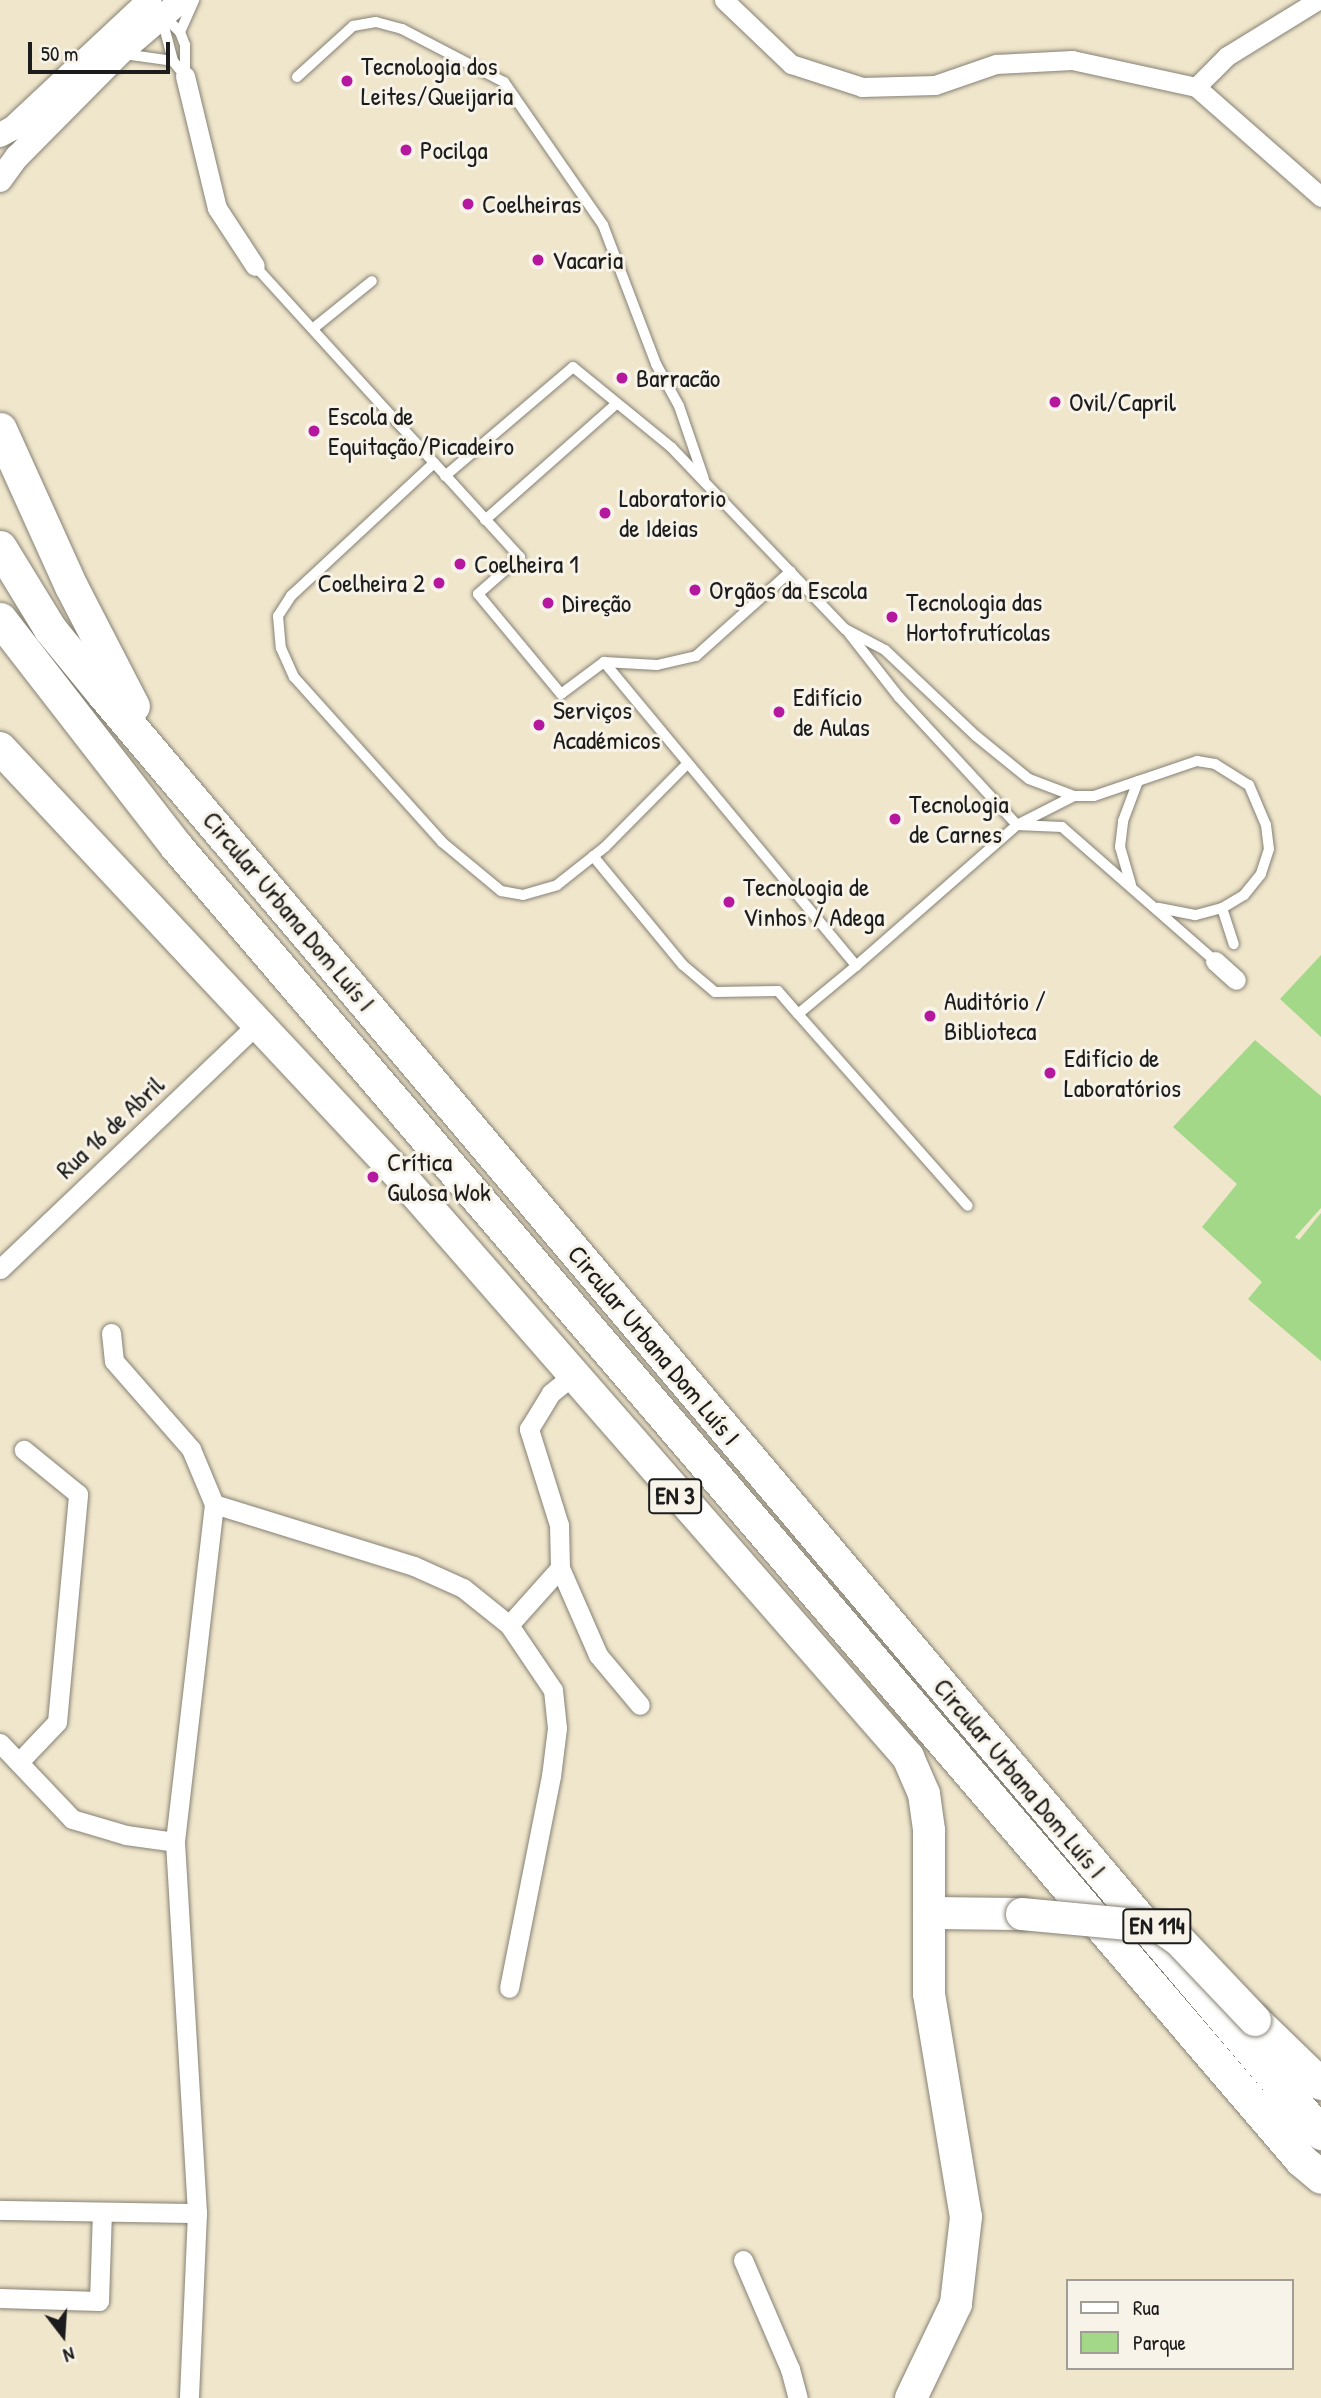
<!DOCTYPE html>
<meta charset="utf-8">
<style>
body{margin:0}
#map{position:relative;width:1321px;height:2398px;overflow:hidden;background:#f0e6cc;font-family:"Patrick Hand",sans-serif}
div>[style]{position:absolute}
[style*='--x']{left:calc(var(--x)*1px);top:calc(var(--y)*1px);width:calc(var(--w)*1px);rotate:calc(var(--a)*1deg)}
.green>*{inset:0;background:#a3d888}
.roads{filter:drop-shadow(0 0 2px #868174) drop-shadow(0 0 2px #868174)}
.service>*{height:10px;margin:-5px;padding:0 5px;transform-origin:5px;border-radius:5px;background:#fff}
.minor>*{height:19px;margin:-9.5px;padding:0 9.5px;transform-origin:9.5px;border-radius:9.5px;background:#fff}
.tertiary>*{height:24px;margin:-12px;padding:0 12px;transform-origin:12px;border-radius:12px;background:#fff}
.primary>*{height:32px;margin:-16px;padding:0 16px;transform-origin:16px;border-radius:16px;background:#fff}
.trunk>*{height:33px;margin:-16.5px;padding:0 16.5px;transform-origin:16.5px;border-radius:16.5px;background:#fff}
.bridges{filter:drop-shadow(0 0 2px #868174) drop-shadow(0 0 2px #868174)}
.primary-bridge>*{height:32px;margin:-16px;padding:0 16px;transform-origin:16px;border-radius:16px;background:#fff}
.dots>*{width:19px;height:19px;translate:-50% -50%;box-sizing:border-box;border:4px solid #f7f3e8;border-radius:50%}
span{translate:-50% -50%;white-space:nowrap;text-align:center;line-height:1.15;-webkit-text-stroke:6px #f7f3e8;paint-order:stroke}
.shield-label span{padding:2px 5px;background:#f7f3e8;border:2px solid;border-radius:5px;-webkit-text-stroke-width:0}
.shield-label{font-size:24px;color:#1c1c1c;font-weight:700}
.poi-label{font-size:26px;color:#1c1c1c}
.left{translate:0 -50%;text-align:left}
.right{translate:-100% -50%;text-align:right}
.street-label{font-size:26px;color:#1c1c1c}
.legend{position:absolute;left:1066px;top:2279px;width:228px;height:91px;box-sizing:border-box;background:#f7f3e8;border:2px solid #9f9d96;margin:0;padding:9px 12px;list-style:none;font-size:21px;color:#1c1c1c}
.legend li{display:flex;align-items:center;gap:14px;height:35px}
.legend b{width:35px;border:2px solid #9f9d96}
.north{position:absolute;left:28px;top:2300px;width:70px;height:70px;-webkit-text-stroke:5px #f7f3e8;paint-order:stroke;rotate:163deg;font-size:19px;font-weight:700;line-height:28px;text-align:center;color:#1c1c1c}
.north::after{content:'';display:block;margin:auto;width:24px;height:32px;background:#1c1c1c;clip-path:polygon(50% 0,100% 100%,50% 72%,0 100%)}
.scale{position:absolute;left:28px;top:42px;width:142px;height:32px;box-sizing:border-box;border:4px solid #1c1c1c;border-top:0;padding-left:9px;font-size:21px;line-height:24px;white-space:nowrap;color:#1c1c1c;-webkit-text-stroke:5px #f7f3e8;paint-order:stroke}
</style>
<div id="map">
<div class="green">
<i style="clip-path:polygon(1321px 955px,1321px 1037px,1280px 999px)"></i>
<i style="clip-path:polygon(1255px 1040px,1321px 1096px,1321px 1208px,1295px 1237px,1299px 1240px,1321px 1213px,1321px 1361px,1248px 1299px,1262px 1282px,1202px 1227px,1237px 1184px,1173px 1127px)"></i>
</div>
<div class="roads">
<div class="service">
<i style="--x:165;--y:17;--w:21;--a:45"></i>
<i style="--x:180;--y:32;--w:14;--a:69"></i>
<i style="--x:185;--y:45;--w:31;--a:90"></i>
<i style="--x:162;--y:19;--w:43;--a:75.3"></i>
<i style="--x:173;--y:61;--w:19;--a:51"></i>
<i style="--x:180;--y:32;--w:35;--a:-66"></i>
<i style="--x:124;--y:54;--w:49;--a:8.1"></i>
<i style="--x:297;--y:77;--w:76;--a:-42.3"></i>
<i style="--x:353;--y:26;--w:23;--a:-10"></i>
<i style="--x:376;--y:22;--w:27;--a:15"></i>
<i style="--x:402;--y:29;--w:115;--a:27.5"></i>
<i style="--x:504;--y:82;--w:174;--a:55.3"></i>
<i style="--x:603;--y:225;--w:149;--a:69.1"></i>
<i style="--x:656;--y:364;--w:48;--a:61.3"></i>
<i style="--x:679;--y:406;--w:77;--a:71.1"></i>
<i style="--x:255;--y:266;--w:394;--a:47.7"></i>
<i style="--x:520;--y:557;--w:56;--a:138.6"></i>
<i style="--x:478;--y:594;--w:130;--a:50.3"></i>
<i style="--x:561;--y:694;--w:54;--a:-36.7"></i>
<i style="--x:604;--y:662;--w:395;--a:50.3"></i>
<i style="--x:856;--y:966;--w:75;--a:140.4"></i>
<i style="--x:798;--y:1014;--w:256;--a:48.5"></i>
<i style="--x:315;--y:327;--w:73;--a:-38.9"></i>
<i style="--x:434;--y:463;--w:195;--a:137.1"></i>
<i style="--x:291;--y:596;--w:24;--a:123"></i>
<i style="--x:278;--y:616;--w:32;--a:85"></i>
<i style="--x:281;--y:648;--w:32;--a:66"></i>
<i style="--x:294;--y:677;--w:222;--a:48.1"></i>
<i style="--x:442;--y:842;--w:77;--a:39.7"></i>
<i style="--x:501;--y:891;--w:22;--a:10"></i>
<i style="--x:523;--y:895;--w:35;--a:-16"></i>
<i style="--x:557;--y:885;--w:61;--a:-38.4"></i>
<i style="--x:605;--y:847;--w:117;--a:-45.3"></i>
<i style="--x:445;--y:476;--w:168;--a:-40.4"></i>
<i style="--x:573;--y:367;--w:127;--a:39.2"></i>
<i style="--x:671;--y:447;--w:252;--a:46.3"></i>
<i style="--x:845;--y:629;--w:45;--a:27.7"></i>
<i style="--x:885;--y:650;--w:125;--a:43.4"></i>
<i style="--x:976;--y:736;--w:68;--a:39.1"></i>
<i style="--x:1029;--y:779;--w:48;--a:20.7"></i>
<i style="--x:1074;--y:796;--w:20;--a:0"></i>
<i style="--x:1094;--y:796;--w:109;--a:-18.8"></i>
<i style="--x:1197;--y:761;--w:18;--a:9"></i>
<i style="--x:1215;--y:764;--w:40;--a:32"></i>
<i style="--x:1249;--y:785;--w:43;--a:67"></i>
<i style="--x:1266;--y:825;--w:24;--a:83"></i>
<i style="--x:1269;--y:849;--w:26;--a:108"></i>
<i style="--x:1261;--y:874;--w:27;--a:129"></i>
<i style="--x:1244;--y:895;--w:26;--a:149"></i>
<i style="--x:1222;--y:908;--w:28;--a:165"></i>
<i style="--x:1195;--y:915;--w:38;--a:-169"></i>
<i style="--x:485;--y:520;--w:175;--a:-41.5"></i>
<i style="--x:848;--y:632;--w:83;--a:51.9"></i>
<i style="--x:899;--y:697;--w:174;--a:47.3"></i>
<i style="--x:1017;--y:825;--w:64;--a:-27"></i>
<i style="--x:604;--y:662;--w:53;--a:3.2"></i>
<i style="--x:657;--y:665;--w:40;--a:-13"></i>
<i style="--x:696;--y:656;--w:127;--a:-41.8"></i>
<i style="--x:593;--y:856;--w:141;--a:50.5"></i>
<i style="--x:683;--y:965;--w:42;--a:40.2"></i>
<i style="--x:715;--y:992;--w:63;--a:-0.9"></i>
<i style="--x:778;--y:991;--w:30;--a:49"></i>
<i style="--x:1131;--y:885;--w:40;--a:-106"></i>
<i style="--x:1120;--y:847;--w:26;--a:-83"></i>
<i style="--x:1123;--y:821;--w:43;--a:-69.4"></i>
<i style="--x:1222;--y:908;--w:38;--a:72"></i>
<i style="--x:856;--y:966;--w:214;--a:-41.2"></i>
<i style="--x:1017;--y:825;--w:45;--a:2.5"></i>
<i style="--x:1062;--y:827;--w:203;--a:41.2"></i>
</div>
<div class="minor">
<i style="--x:724;--y:0;--w:93;--a:43.7"></i>
<i style="--x:791;--y:64;--w:75;--a:17.9"></i>
<i style="--x:862;--y:87;--w:73;--a:-1.6"></i>
<i style="--x:935;--y:85;--w:65;--a:-19"></i>
<i style="--x:996;--y:64;--w:76;--a:-3"></i>
<i style="--x:1072;--y:60;--w:127;--a:12.3"></i>
<i style="--x:1318;--y:0;--w:107;--a:148.4"></i>
<i style="--x:1227;--y:56;--w:44;--a:135"></i>
<i style="--x:1196;--y:87;--w:167;--a:41.3"></i>
<i style="--x:185;--y:76;--w:136;--a:76.4"></i>
<i style="--x:217;--y:208;--w:69;--a:56.8"></i>
<i style="--x:1215;--y:961;--w:28;--a:42"></i>
<i style="--x:0;--y:1269;--w:355;--a:-43.6"></i>
<i style="--x:111;--y:1333;--w:28;--a:84"></i>
<i style="--x:114;--y:1361;--w:117;--a:48.8"></i>
<i style="--x:191;--y:1449;--w:60;--a:67.3"></i>
<i style="--x:214;--y:1504;--w:340;--a:96.6"></i>
<i style="--x:175;--y:1842;--w:372;--a:86.6"></i>
<i style="--x:197;--y:2213;--w:185;--a:92.5"></i>
<i style="--x:214;--y:1504;--w:209;--a:17.2"></i>
<i style="--x:414;--y:1566;--w:54;--a:24.2"></i>
<i style="--x:463;--y:1588;--w:59;--a:38.8"></i>
<i style="--x:509;--y:1625;--w:78;--a:55.9"></i>
<i style="--x:553;--y:1690;--w:38;--a:84"></i>
<i style="--x:557;--y:1728;--w:48;--a:97.1"></i>
<i style="--x:551;--y:1776;--w:216;--a:101.2"></i>
<i style="--x:560;--y:1568;--w:95;--a:66.4"></i>
<i style="--x:598;--y:1655;--w:65;--a:50"></i>
<i style="--x:509;--y:1625;--w:76;--a:-48.2"></i>
<i style="--x:560;--y:1568;--w:43;--a:-91.3"></i>
<i style="--x:559;--y:1525;--w:101;--a:-107.4"></i>
<i style="--x:529;--y:1429;--w:42;--a:-58.6"></i>
<i style="--x:551;--y:1393;--w:27;--a:-39"></i>
<i style="--x:0;--y:1743;--w:105;--a:46.5"></i>
<i style="--x:72;--y:1819;--w:56;--a:16.5"></i>
<i style="--x:126;--y:1835;--w:49;--a:8.1"></i>
<i style="--x:19;--y:1762;--w:55;--a:-46.5"></i>
<i style="--x:57;--y:1722;--w:229;--a:-84.7"></i>
<i style="--x:78;--y:1494;--w:70;--a:-140.8"></i>
<i style="--x:0;--y:2210;--w:197;--a:0.9"></i>
<i style="--x:743;--y:2260;--w:119;--a:66.7"></i>
<i style="--x:790;--y:2369;--w:30;--a:75"></i>
<i style="--x:0;--y:2298;--w:99;--a:1.7"></i>
<i style="--x:99;--y:2301;--w:89;--a:-88.1"></i>
</div>
<div class="tertiary">
<i style="--x:0;--y:135;--w:15;--a:-28"></i>
<i style="--x:13;--y:128;--w:187;--a:-43.1"></i>
<i style="--x:0;--y:180;--w:29;--a:-54"></i>
<i style="--x:17;--y:157;--w:146;--a:-45.3"></i>
<i style="--x:120;--y:53;--w:82;--a:-40.5"></i>
</div>
<div class="primary">
<i style="--x:0;--y:748;--w:590;--a:46.92"></i>
<i style="--x:403;--y:1179;--w:768;--a:48.86"></i>
<i style="--x:908;--y:1757;--w:40;--a:66.6"></i>
<i style="--x:924;--y:1794;--w:37;--a:82"></i>
<i style="--x:929;--y:1831;--w:163;--a:90"></i>
<i style="--x:929;--y:1994;--w:226;--a:80.6"></i>
<i style="--x:966;--y:2217;--w:88;--a:96.6"></i>
<i style="--x:956;--y:2304;--w:104;--a:115.6"></i>
<i style="--x:929;--y:1913;--w:93;--a:0.6"></i>
<i style="--x:1255;--y:2020;--w:92;--a:44.1"></i>
</div>
<div class="trunk">
<i style="--x:0;--y:429;--w:172;--a:65.7"></i>
<i style="--x:71;--y:586;--w:135;--a:62.7"></i>
<i style="--x:0;--y:547;--w:96;--a:58.6"></i>
<i style="--x:50;--y:629;--w:85;--a:50.7"></i>
<i style="--x:104;--y:695;--w:1884;--a:49.76"></i>
<i style="--x:0;--y:619;--w:287;--a:52.2"></i>
<i style="--x:176;--y:846;--w:1730;--a:49.43"></i>
<i style="--x:1301;--y:2160;--w:26;--a:40"></i>
</div>
</div>
<div class="bridges">
<div class="primary-bridge">
<i style="--x:1022;--y:1914;--w:139;--a:5.4"></i>
<i style="--x:1160;--y:1927;--w:24;--a:35"></i>
<i style="--x:1180;--y:1941;--w:109;--a:46.5"></i>
</div>
</div>
<div class="dots">
<i style="left:347px;top:81px;background:#b5179e"></i>
<i style="left:406px;top:150px;background:#b5179e"></i>
<i style="left:468px;top:204px;background:#b5179e"></i>
<i style="left:538px;top:260px;background:#b5179e"></i>
<i style="left:622px;top:378px;background:#b5179e"></i>
<i style="left:1055px;top:402px;background:#b5179e"></i>
<i style="left:314px;top:431px;background:#b5179e"></i>
<i style="left:605px;top:513px;background:#b5179e"></i>
<i style="left:460px;top:564px;background:#b5179e"></i>
<i style="left:439px;top:583px;background:#b5179e"></i>
<i style="left:695px;top:590px;background:#b5179e"></i>
<i style="left:548px;top:603px;background:#b5179e"></i>
<i style="left:892px;top:617px;background:#b5179e"></i>
<i style="left:779px;top:712px;background:#b5179e"></i>
<i style="left:539px;top:725px;background:#b5179e"></i>
<i style="left:895px;top:819px;background:#b5179e"></i>
<i style="left:729px;top:902px;background:#b5179e"></i>
<i style="left:930px;top:1016px;background:#b5179e"></i>
<i style="left:1050px;top:1073px;background:#b5179e"></i>
<i style="left:373px;top:1177px;background:#b5179e"></i>
</div>
<div class="shield-label">
<span style="left:675px;top:1496px">EN 3</span>
<span style="left:1157px;top:1926px">EN 114</span>
</div>
<div class="poi-label">
<span class="left" style="left:361px;top:81px">Tecnologia dos<br>Leites/Queijaria</span>
<span class="left" style="left:420px;top:150px">Pocilga</span>
<span class="left" style="left:482px;top:204px">Coelheiras</span>
<span class="left" style="left:552px;top:260px">Vacaria</span>
<span class="left" style="left:636px;top:378px">Barracão</span>
<span class="left" style="left:1069px;top:402px">Ovil/Capril</span>
<span class="left" style="left:328px;top:431px">Escola de<br>Equitação/Picadeiro</span>
<span class="left" style="left:619px;top:513px">Laboratorio<br>de Ideias</span>
<span class="left" style="left:474px;top:564px">Coelheira 1</span>
<span class="right" style="left:425px;top:583px">Coelheira 2</span>
<span class="left" style="left:709px;top:590px">Orgãos da Escola</span>
<span class="left" style="left:906px;top:617px">Tecnologia das<br>Hortofrutícolas</span>
<span class="left" style="left:562px;top:603px">Direção</span>
<span class="left" style="left:793px;top:712px">Edifício<br>de Aulas</span>
<span class="left" style="left:553px;top:725px">Serviços<br>Académicos</span>
<span class="left" style="left:909px;top:819px">Tecnologia<br>de Carnes</span>
<span class="left" style="left:743px;top:902px">Tecnologia de<br>Vinhos / Adega</span>
<span class="left" style="left:944px;top:1016px">Auditório /<br>Biblioteca</span>
<span class="left" style="left:1064px;top:1073px">Edifício de<br>Laboratórios</span>
<span class="left" style="left:387px;top:1177px">Crítica<br>Gulosa Wok</span>
</div>
<div class="street-label">
<span style="left:289px;top:911px;rotate:50deg">Circular Urbana Dom Luís I</span>
<span style="left:110px;top:1127px;rotate:-43deg">Rua 16 de Abril</span>
<span style="left:654px;top:1345px;rotate:50deg">Circular Urbana Dom Luís I</span>
<span style="left:1020px;top:1778px;rotate:50deg">Circular Urbana Dom Luís I</span>
</div>
<ul class="legend">
<li><b style="height:9px;background:#fff"></b>Rua</li>
<li><b style="height:19px;background:#a3d888"></b>Parque</li>
</ul>
<div class="north">N</div>
<div class="scale">50 m</div>
</div>
